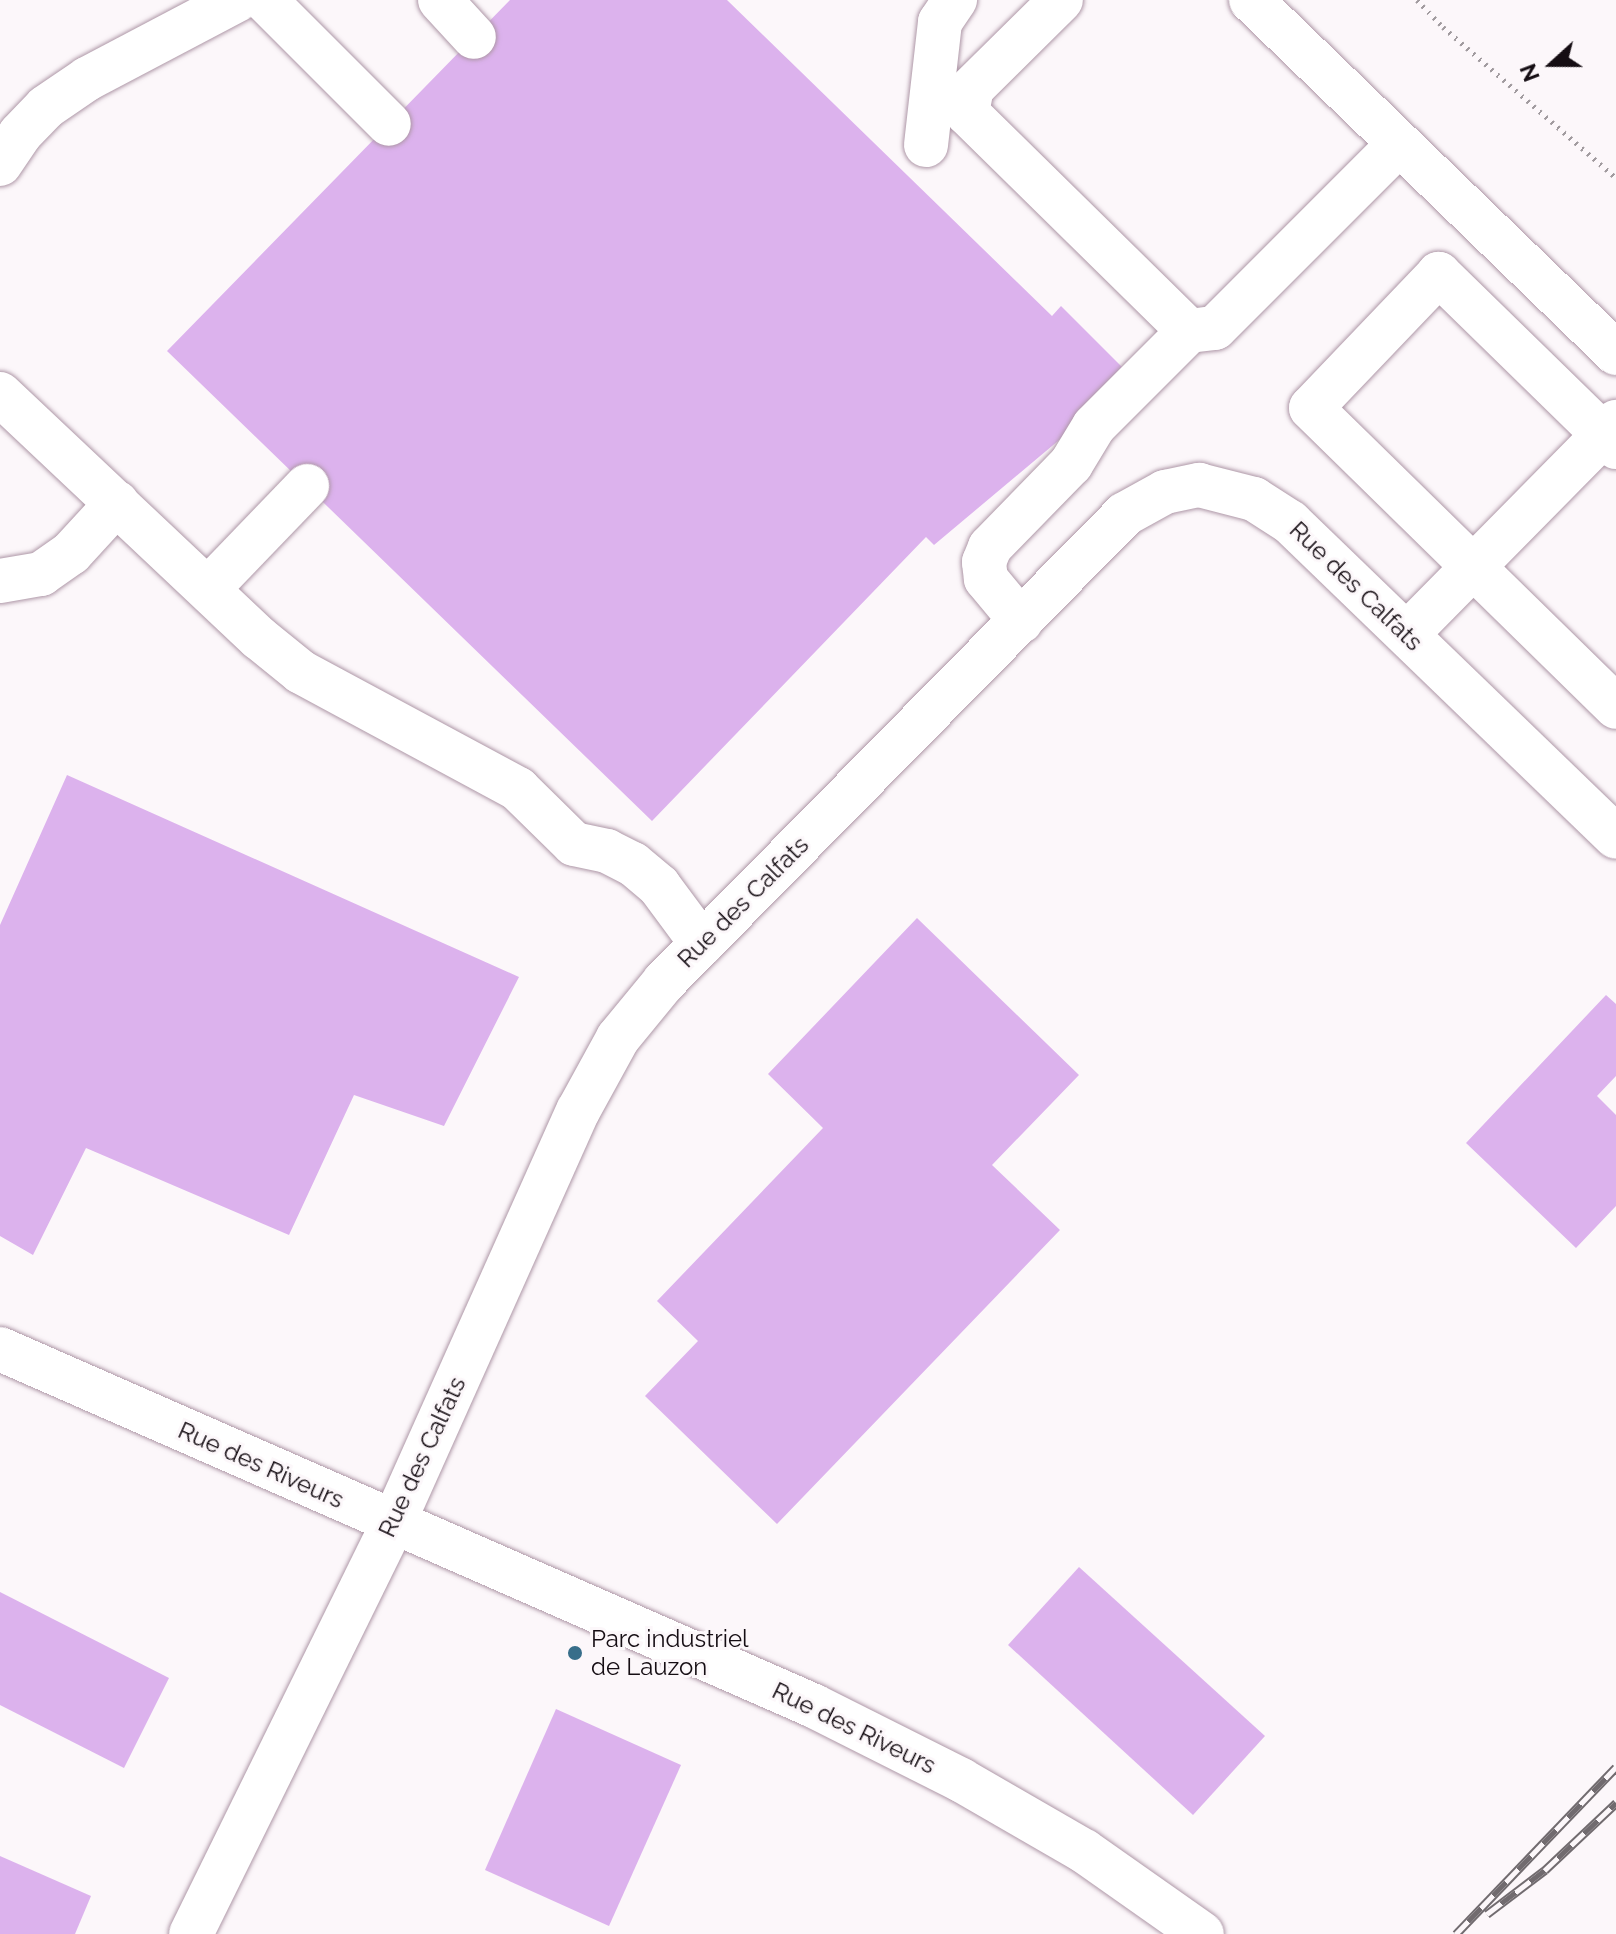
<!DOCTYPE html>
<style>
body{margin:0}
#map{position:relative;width:1616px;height:1934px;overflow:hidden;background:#fcf7fa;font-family:Raleway,sans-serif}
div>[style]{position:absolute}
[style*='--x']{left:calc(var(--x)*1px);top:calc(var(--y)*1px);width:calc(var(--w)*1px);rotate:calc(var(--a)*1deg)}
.building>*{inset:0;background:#dcb2ed}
.path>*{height:5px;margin-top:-2.5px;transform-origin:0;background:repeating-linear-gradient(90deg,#a19b9f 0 2px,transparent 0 8px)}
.roads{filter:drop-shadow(0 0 2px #ae97a7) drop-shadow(0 0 2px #ae97a7)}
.minor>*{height:44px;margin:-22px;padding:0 22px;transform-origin:22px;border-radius:22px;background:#fff}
.rail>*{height:9px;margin-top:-4.5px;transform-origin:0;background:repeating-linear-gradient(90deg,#fcf7fa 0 18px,#716b6f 0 36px);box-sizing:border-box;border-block:2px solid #716b6f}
.dots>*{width:22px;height:22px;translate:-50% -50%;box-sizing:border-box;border:4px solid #fcf7fa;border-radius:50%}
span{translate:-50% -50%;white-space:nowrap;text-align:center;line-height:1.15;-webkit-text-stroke:6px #fcf7fa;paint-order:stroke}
.street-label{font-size:24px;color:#150d13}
.poi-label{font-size:24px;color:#150d13}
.left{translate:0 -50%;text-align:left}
.north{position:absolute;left:1512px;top:24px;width:80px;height:80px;-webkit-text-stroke:6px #fcf7fa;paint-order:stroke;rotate:249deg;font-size:22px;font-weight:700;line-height:32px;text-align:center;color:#150d13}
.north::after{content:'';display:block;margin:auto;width:28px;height:36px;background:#150d13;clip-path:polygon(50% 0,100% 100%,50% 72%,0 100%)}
</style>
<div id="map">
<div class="building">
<i style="clip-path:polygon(510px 0,727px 0,1052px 316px,1061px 306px,1133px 378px,934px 545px,926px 537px,652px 821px,167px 351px)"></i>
<i style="clip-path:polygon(67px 775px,519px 977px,444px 1126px,354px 1095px,289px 1235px,86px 1148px,33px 1255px,0 1236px,0 925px)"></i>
<i style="clip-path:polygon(917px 918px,1079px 1075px,992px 1165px,1060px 1230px,777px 1524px,645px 1396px,698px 1341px,657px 1301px,823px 1128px,768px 1074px)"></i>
<i style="clip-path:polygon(1606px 995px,1616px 1004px,1616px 1076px,1597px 1096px,1616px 1115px,1616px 1206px,1576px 1248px,1466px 1143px)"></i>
<i style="clip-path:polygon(1079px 1567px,1265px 1736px,1193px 1815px,1008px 1645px)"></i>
<i style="clip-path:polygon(0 1592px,169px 1678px,124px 1768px,0 1705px)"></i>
<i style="clip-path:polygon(556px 1709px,681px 1765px,609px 1926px,485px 1870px)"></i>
<i style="clip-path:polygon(0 1856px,91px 1896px,75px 1934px,0 1934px)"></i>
</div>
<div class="path">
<i style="--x:1417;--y:0;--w:37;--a:46"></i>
<i style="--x:1443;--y:27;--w:230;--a:41.1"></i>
</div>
<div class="roads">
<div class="minor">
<i style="--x:265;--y:0;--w:175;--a:45"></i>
<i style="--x:440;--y:0;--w:50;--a:47.4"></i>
<i style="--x:1251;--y:0;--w:508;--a:44.04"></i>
<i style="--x:926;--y:145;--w:124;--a:-83.5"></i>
<i style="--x:940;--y:22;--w:27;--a:-56"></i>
<i style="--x:0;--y:164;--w:36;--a:-56"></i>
<i style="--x:20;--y:134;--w:37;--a:-46"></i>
<i style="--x:46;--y:107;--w:50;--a:-34.3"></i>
<i style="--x:87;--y:79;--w:170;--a:-27.8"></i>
<i style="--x:1189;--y:331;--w:26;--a:-7"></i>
<i style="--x:1215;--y:328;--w:260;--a:-45"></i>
<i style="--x:0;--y:394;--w:356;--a:43.3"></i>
<i style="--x:259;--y:638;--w:54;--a:39"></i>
<i style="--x:301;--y:672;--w:247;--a:28.3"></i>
<i style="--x:518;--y:789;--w:78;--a:44.5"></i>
<i style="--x:574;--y:844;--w:34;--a:12"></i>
<i style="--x:607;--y:851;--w:29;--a:27"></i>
<i style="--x:633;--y:864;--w:34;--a:40"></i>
<i style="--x:659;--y:886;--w:72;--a:53.4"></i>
<i style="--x:1616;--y:447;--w:248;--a:-135.7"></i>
<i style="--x:1439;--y:274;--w:185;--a:133.7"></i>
<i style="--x:1311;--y:408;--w:427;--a:44.4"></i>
<i style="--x:0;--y:581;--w:42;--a:-9.7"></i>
<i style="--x:41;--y:574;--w:37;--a:-35"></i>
<i style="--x:71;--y:553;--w:68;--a:-47.4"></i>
<i style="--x:208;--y:589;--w:143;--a:-46.1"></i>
<i style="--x:1021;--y:621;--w:55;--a:-129.8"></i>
<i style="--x:986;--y:579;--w:17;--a:-97"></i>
<i style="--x:984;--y:562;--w:16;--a:-68"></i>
<i style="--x:990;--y:547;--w:116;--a:-45.7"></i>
<i style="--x:1071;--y:464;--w:44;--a:-58.8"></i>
<i style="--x:1094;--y:426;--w:134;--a:-45"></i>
<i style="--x:1189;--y:331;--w:311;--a:-135.5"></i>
<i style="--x:967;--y:113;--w:25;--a:-79"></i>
<i style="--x:972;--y:88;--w:125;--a:-44.7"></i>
<i style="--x:1407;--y:634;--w:298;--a:-45.4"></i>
<i style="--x:0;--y:1349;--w:889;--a:23.68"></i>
<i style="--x:814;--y:1706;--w:165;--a:26.7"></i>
<i style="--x:961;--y:1780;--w:142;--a:30"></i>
<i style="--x:1084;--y:1851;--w:144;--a:35.1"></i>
<i style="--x:191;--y:1934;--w:457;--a:-63.8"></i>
<i style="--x:393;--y:1524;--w:453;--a:-65.9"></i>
<i style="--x:578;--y:1111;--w:83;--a:-61.3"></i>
<i style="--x:618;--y:1038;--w:72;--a:-50.6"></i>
<i style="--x:664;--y:982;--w:657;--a:-45.43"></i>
<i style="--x:1125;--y:514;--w:46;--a:-28.8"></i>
<i style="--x:1165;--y:492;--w:35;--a:-12"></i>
<i style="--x:1199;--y:485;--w:57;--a:14.3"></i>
<i style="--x:1254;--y:499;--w:43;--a:32.6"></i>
<i style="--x:1290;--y:522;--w:453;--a:44"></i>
</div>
</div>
<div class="rail">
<i style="--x:1487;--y:1914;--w:73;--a:-37.2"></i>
<i style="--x:1545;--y:1870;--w:98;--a:-43.3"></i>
<i style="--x:1456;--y:1934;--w:231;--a:-46.2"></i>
</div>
<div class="dots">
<i style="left:575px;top:1653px;background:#386e8a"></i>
</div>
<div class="street-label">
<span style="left:1356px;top:586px;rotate:44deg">Rue des Calfats</span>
<span style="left:743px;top:902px;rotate:-45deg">Rue des Calfats</span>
<span style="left:422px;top:1457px;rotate:-65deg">Rue des Calfats</span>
<span style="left:261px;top:1465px;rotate:24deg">Rue des Riveurs</span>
<span style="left:854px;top:1728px;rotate:26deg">Rue des Riveurs</span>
</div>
<div class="poi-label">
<span class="left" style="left:591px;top:1653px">Parc industriel<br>de Lauzon</span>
</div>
<div class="north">N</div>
</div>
